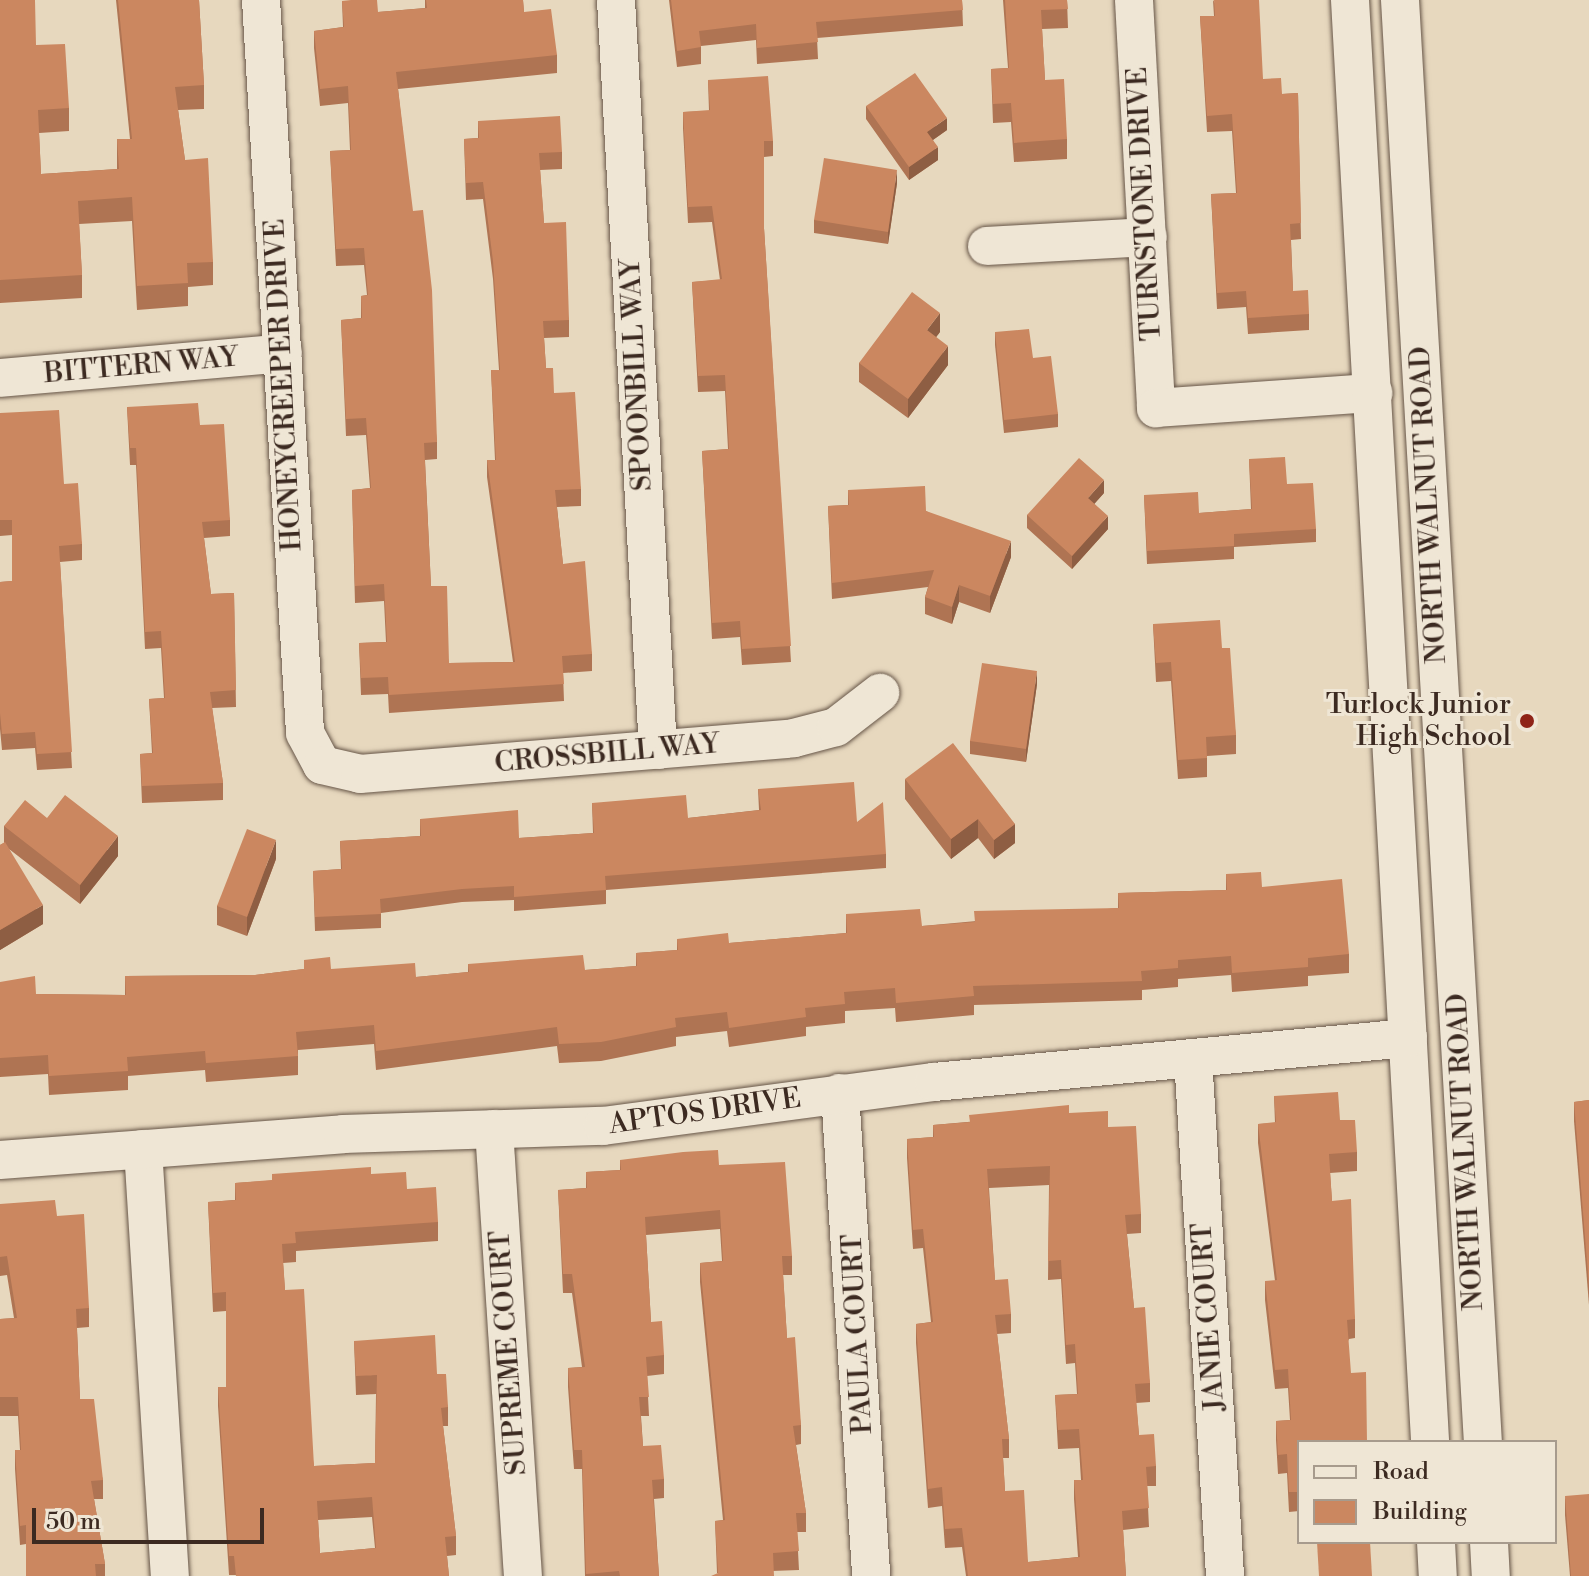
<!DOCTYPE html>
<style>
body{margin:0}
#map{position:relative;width:1589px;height:1576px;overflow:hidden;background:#e7d8be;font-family:"Libre Bodoni",serif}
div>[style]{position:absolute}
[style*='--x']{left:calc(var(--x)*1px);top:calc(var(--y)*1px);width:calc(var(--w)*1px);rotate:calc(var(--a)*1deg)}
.roads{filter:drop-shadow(0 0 2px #675648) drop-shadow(0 0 2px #675648)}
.minor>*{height:38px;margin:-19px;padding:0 19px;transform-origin:19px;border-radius:19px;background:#efe6d5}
.wall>*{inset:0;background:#af7453}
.shaded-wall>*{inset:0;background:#8e5e43}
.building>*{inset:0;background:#cb8760}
.dots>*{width:22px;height:22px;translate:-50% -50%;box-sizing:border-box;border:4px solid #efe6d5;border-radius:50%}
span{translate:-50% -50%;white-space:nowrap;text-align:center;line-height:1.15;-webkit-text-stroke:6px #efe6d5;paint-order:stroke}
.street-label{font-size:28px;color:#3c2a21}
.poi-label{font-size:28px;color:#3c2a21}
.right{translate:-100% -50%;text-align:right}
.legend{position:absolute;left:1297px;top:1440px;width:260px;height:104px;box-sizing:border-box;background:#efe6d5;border:2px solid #a79b8d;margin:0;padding:10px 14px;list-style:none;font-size:24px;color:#3c2a21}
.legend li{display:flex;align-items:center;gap:16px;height:40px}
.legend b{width:40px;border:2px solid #a79b8d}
.scale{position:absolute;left:32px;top:1508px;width:232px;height:36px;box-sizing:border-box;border:4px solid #3c2a21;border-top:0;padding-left:10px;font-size:24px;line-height:28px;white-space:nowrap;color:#3c2a21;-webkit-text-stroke:6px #efe6d5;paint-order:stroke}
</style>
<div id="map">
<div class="roads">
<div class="minor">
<i style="--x:261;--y:0;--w:734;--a:86.56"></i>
<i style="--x:305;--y:733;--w:36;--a:62"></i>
<i style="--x:322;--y:765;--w:39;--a:13"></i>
<i style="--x:360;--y:774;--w:435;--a:-4.7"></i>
<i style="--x:794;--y:738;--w:43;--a:-14.7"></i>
<i style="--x:836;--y:727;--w:56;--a:-37.7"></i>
<i style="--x:616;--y:0;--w:751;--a:86.79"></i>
<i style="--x:1134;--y:0;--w:409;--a:86.9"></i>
<i style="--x:1156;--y:408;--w:218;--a:-4"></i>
<i style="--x:1350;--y:0;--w:1444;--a:86.82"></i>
<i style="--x:1400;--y:0;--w:1444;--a:86.71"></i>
<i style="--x:987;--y:246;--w:161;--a:-3.2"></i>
<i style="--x:0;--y:378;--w:284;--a:-5"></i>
<i style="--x:1193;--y:1058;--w:519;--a:86.46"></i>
<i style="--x:840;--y:1093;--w:484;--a:86.3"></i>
<i style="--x:494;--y:1129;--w:448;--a:86.3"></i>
<i style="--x:143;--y:1149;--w:428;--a:86.4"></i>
<i style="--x:0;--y:1160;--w:344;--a:-4.3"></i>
<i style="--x:343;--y:1134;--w:260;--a:-1.8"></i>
<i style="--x:603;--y:1126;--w:334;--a:-7.6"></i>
<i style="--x:934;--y:1082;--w:476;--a:-5.3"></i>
<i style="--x:1436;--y:1542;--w:34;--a:87"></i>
<i style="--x:1489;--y:1542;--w:34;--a:87"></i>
</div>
</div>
<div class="wall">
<i style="clip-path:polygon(0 0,36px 45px,69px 108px,69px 131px,39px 133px,41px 174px,117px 169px,117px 139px,130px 139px,116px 0,199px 0,204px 85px,204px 109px,178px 110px,185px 160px,213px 262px,213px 285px,188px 287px,188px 306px,137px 310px,132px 221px,79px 224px,82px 275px,82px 298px,0 303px)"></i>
<i style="clip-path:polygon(425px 0,523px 0,524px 12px,557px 55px,557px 73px,398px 89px,437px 442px,437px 459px,425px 460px,431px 586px,449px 663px,513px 662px,487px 477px,487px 460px,495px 460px,491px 370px,499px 370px,493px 279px,483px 199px,466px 200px,464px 139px,478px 138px,478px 121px,562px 152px,562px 169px,540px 170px,544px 223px,569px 320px,569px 337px,544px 338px,546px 368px,581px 489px,581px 506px,557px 507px,563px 564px,592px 654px,592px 671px,563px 673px,564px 701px,389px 713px,388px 694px,361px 695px,359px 643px,386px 642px,384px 601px,355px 603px,352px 490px,370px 488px,366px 435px,346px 436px,341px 320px,361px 318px,361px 296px,367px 295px,364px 265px,336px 266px,330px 151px,350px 150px,348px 103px,320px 106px,314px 48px,314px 31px,343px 27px,342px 1px,378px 12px,425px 8px)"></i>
<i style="clip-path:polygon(669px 0,962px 0,963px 26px,817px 38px,818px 59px,757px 64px,756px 40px,701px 46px,701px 64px,677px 67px)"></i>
<i style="clip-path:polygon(1003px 0,1067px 0,1068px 28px,1042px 29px,1045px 80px,1067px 139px,1067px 159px,1014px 162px,1011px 122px,993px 123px,991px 69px,1008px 68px)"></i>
<i style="clip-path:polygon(1213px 0,1263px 79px,1282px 94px,1298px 93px,1301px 239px,1291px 240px,1293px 291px,1309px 314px,1309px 330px,1248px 334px,1246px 307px,1217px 309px,1211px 194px,1236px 193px,1232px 131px,1207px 132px,1200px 16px,1214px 16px)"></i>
<i style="clip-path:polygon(708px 80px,773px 141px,773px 156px,764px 157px,764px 228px,791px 662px,742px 665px,740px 637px,712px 639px,702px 451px,728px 449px,725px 391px,698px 392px,692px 282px,720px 280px,712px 222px,688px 223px,683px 128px,683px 112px,709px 111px)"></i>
<i style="clip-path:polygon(866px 106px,947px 130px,933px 140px,938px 160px,909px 180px,866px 119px)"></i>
<i style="clip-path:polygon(897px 183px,888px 244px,814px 233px,814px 220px)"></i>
<i style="clip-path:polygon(940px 332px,936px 337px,948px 365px,908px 418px,859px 382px,859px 363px)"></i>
<i style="clip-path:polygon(995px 332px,1033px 358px,1058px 414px,1058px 427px,1004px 433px,995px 345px)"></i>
<i style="clip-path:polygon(127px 407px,200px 425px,230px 520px,230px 536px,204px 538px,211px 594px,234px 593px,236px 707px,212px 708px,223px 783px,223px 800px,142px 803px,140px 754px,152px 753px,149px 699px,164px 698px,161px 648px,145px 649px,136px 465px,130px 465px)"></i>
<i style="clip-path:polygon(0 413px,64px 484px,82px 544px,82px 560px,60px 562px,72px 768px,37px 770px,35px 748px,2px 750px,0 729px,0 582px,12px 581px,12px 535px,0 536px)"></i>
<i style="clip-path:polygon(1249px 459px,1287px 484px,1316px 529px,1316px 542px,1234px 547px,1234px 559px,1147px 564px,1144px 495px,1199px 513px,1251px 509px)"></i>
<i style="clip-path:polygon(848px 490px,926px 511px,1011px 557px,990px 613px,959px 602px,952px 624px,925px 614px,925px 597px,928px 587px,832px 599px,828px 506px,848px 505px)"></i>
<i style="clip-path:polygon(1104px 493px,1094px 504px,1108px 529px,1072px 569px,1027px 528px,1027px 515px)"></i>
<i style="clip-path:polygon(1153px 624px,1222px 648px,1236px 735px,1236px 754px,1207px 756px,1207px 777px,1178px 779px,1171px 681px,1156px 682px)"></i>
<i style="clip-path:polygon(1037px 684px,1026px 762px,970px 754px,970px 741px)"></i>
<i style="clip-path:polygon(905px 779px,1015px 824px,1015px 843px,994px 859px,978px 838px,951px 859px,905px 799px)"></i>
<i style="clip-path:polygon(758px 789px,857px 822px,886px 854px,886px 868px,606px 890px,606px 904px,514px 911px,514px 900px,462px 902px,381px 913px,381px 928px,315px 931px,313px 871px,341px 869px,340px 841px,420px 836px,420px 819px,519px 838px,593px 833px,592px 803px,688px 818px,759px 810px)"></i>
<i style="clip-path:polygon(47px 818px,118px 856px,80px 904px,9px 849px,43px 924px,0 950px,0 845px,4px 843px,4px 826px)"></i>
<i style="clip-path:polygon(276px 859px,247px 936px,217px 925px,217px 906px)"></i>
<i style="clip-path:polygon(1226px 874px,1262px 887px,1349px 954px,1349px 973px,1308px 976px,1308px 986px,1232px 992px,1231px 975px,1178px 979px,1178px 987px,1142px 990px,1142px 1000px,974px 1005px,974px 1015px,896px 1022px,895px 1008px,845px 1011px,845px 1023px,806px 1027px,806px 1036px,729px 1047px,727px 1031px,676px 1037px,676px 1046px,601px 1061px,559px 1063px,557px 1046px,376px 1070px,374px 1044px,298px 1050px,298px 1075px,206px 1082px,205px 1070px,128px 1076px,128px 1090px,49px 1095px,48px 1074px,0 1077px,0 982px,36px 994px,125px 995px,125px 976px,255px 975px,304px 969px,304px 960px,331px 969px,416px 977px,468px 972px,468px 964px,585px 970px,636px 966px,636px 953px,677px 950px,677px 939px,729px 943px,846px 933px,846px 914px,922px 926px,1118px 908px,1118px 893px,1226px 890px)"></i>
<i style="clip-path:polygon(1274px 1096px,1340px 1120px,1357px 1152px,1357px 1171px,1330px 1173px,1332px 1201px,1355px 1319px,1355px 1338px,1349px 1339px,1299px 1442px,1299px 1511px,1289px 1512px,1287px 1473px,1278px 1474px,1276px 1440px,1276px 1421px,1290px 1420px,1288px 1388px,1275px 1389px,1265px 1300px,1265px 1281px,1275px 1281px,1258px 1143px,1258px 1124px,1275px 1123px)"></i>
<i style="clip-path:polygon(1589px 1100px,1589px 1305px,1574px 1121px,1574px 1102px)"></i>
<i style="clip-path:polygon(evenodd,1069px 1113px,1108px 1127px,1141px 1214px,1141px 1233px,1127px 1234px,1134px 1308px,1150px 1383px,1150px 1402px,1136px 1403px,1139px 1435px,1156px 1466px,1156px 1486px,1147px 1486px,1149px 1527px,1123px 1530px,1126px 1576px,966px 1576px,962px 1547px,945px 1548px,942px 1506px,928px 1508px,916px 1343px,916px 1324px,931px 1322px,923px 1248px,913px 1249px,907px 1158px,907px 1139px,933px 1137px,933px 1125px,1069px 1113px,1049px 1185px,1048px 1280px,1061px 1279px,1066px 1364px,1075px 1363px,1077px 1394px,1055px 1395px,1058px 1449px,1079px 1448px,1081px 1480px,1074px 1480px,1074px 1499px,1078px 1557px,1028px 1562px,1005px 1491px,1003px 1458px,1009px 1458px,1009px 1439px,997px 1334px,1011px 1333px,1011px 1314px,995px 1280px,989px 1188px,1049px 1185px)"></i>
<i style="clip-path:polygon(620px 1160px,719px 1165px,792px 1256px,792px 1275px,783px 1275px,787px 1338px,801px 1425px,801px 1444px,796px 1445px,806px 1513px,806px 1532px,797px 1532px,799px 1570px,717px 1573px,715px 1521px,723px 1520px,700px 1282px,700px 1263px,722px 1261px,720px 1229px,646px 1235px,651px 1322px,664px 1355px,664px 1374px,647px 1376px,649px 1416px,641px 1416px,643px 1446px,664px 1479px,664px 1498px,654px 1499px,659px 1576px,585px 1576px,582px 1469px,574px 1469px,568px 1387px,568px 1368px,582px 1367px,572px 1293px,563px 1293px,558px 1190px,586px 1188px,586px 1172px,620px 1170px)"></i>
<i style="clip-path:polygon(evenodd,371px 1174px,407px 1189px,438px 1222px,438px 1241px,296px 1251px,296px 1262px,283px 1263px,285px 1290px,314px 1466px,375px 1463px,376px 1394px,356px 1395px,354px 1341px,437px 1374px,448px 1407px,448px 1426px,443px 1426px,456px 1536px,456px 1555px,447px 1556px,449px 1576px,229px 1575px,218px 1406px,218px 1387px,226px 1387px,226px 1311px,213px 1312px,208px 1202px,235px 1200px,235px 1183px,371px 1174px,372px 1517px,375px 1548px,320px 1553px,318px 1520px,372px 1517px)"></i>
<i style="clip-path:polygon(0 1204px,57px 1216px,89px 1308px,89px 1327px,77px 1328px,80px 1399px,103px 1480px,103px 1499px,94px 1499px,105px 1564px,105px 1576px,26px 1576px,26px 1544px,20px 1545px,15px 1469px,15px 1450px,20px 1450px,18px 1416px,0 1416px,0 1319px,14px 1318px,7px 1275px,0 1276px)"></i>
<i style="clip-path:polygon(1565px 1496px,1589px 1576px,1570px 1576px,1565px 1515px)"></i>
</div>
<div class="shaded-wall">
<i style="clip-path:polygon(947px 118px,947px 130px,927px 144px,927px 132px)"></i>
<i style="clip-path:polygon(938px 147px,938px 160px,909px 180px,909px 167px)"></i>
<i style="clip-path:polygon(897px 170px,897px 183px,888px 244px,888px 232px)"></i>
<i style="clip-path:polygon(940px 313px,940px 332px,927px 349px,927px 330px)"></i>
<i style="clip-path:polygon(948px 346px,948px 365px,908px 418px,908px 399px)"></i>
<i style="clip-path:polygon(1104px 480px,1104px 493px,1088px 511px,1088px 498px)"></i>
<i style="clip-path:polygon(1108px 516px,1108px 529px,1072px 569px,1072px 556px)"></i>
<i style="clip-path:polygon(1011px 541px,1011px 557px,990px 613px,990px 596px)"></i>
<i style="clip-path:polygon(959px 585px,959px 602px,952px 624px,952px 607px)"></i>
<i style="clip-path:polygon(1037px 671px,1037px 684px,1026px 762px,1026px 749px)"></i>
<i style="clip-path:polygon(978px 819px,978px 838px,951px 859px,951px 839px)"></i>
<i style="clip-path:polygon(1015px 824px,1015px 843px,994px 859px,994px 840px)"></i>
<i style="clip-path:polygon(118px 836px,118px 856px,80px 904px,80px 885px)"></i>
<i style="clip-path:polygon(276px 840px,276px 859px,247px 936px,247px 917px)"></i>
<i style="clip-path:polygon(43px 905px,43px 924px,0 950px,0 930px)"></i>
</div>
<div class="building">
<i style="clip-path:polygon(0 0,35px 0,36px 45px,65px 44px,69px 108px,38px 110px,41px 174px,119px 169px,117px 139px,132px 139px,118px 0,199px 0,204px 85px,175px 87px,185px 160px,208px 158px,213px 262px,187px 263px,188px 283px,137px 286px,132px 197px,78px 201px,82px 275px,0 280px)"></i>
<i style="clip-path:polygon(351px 0,377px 0,378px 12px,427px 8px,426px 0,523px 0,524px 12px,551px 9px,557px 55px,396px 72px,413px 211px,423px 210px,432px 290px,437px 442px,424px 443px,431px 586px,447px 586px,449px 663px,515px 662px,487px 460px,496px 460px,491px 370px,500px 370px,493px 261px,483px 182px,466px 183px,464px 139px,479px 138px,478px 121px,560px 116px,562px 152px,539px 153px,544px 223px,566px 222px,569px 320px,543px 321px,546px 368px,553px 368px,554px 393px,575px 392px,581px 489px,555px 490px,563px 564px,585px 561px,592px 654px,562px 656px,564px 684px,389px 695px,388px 677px,361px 678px,359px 643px,387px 642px,384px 584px,355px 586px,352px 490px,371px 488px,366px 418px,346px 419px,341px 320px,362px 318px,361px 296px,368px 295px,364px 248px,336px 249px,330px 151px,351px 150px,348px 86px,320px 89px,314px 31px,344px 27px,342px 1px)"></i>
<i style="clip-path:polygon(671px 0,962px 0,963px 10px,816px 22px,818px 42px,757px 48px,756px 24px,699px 31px,701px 47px,677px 51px)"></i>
<i style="clip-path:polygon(1005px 0,1067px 0,1068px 9px,1041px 10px,1045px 80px,1064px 79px,1067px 139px,1014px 143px,1011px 103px,993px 104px,991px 69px,1009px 68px)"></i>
<i style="clip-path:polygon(1214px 0,1259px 0,1263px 79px,1281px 78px,1282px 94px,1298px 93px,1301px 223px,1290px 224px,1293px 291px,1308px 290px,1309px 314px,1248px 318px,1246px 291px,1217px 293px,1211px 194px,1237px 193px,1232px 114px,1207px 116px,1200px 16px,1215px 16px)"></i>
<i style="clip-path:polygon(915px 73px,947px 118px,927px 132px,938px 147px,909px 167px,866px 106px)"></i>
<i style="clip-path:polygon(768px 76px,773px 141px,764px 141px,764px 228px,791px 646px,742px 649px,740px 621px,712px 623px,702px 451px,729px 449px,725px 375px,698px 376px,692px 282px,722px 279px,712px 206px,688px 207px,683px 112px,710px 110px,708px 80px)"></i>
<i style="clip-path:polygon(824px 158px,897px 170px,888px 232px,814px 220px)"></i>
<i style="clip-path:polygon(912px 292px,940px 313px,927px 330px,948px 346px,908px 399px,859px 363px)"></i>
<i style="clip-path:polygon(1029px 329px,1033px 358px,1051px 356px,1058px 414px,1004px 420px,995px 332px)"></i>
<i style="clip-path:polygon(198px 403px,200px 425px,224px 424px,230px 520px,202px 522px,211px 594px,234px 593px,236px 690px,210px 692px,223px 783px,142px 786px,140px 754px,153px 753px,149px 699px,165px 698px,161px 631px,145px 632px,136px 448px,130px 448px,127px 407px)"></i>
<i style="clip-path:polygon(59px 410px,64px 484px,78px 483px,82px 544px,59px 546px,72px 752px,37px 754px,35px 732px,2px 734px,0 713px,0 582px,12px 581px,12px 520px,0 520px,0 413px)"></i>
<i style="clip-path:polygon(1285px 457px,1287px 484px,1313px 483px,1316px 529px,1234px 534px,1234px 546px,1147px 551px,1144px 495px,1198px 492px,1199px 513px,1252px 509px,1249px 459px)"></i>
<i style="clip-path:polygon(1079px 458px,1104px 480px,1088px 498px,1108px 516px,1072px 556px,1027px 515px)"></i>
<i style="clip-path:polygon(925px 486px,926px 511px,1011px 541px,990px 596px,959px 585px,952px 607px,925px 597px,934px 570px,832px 583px,828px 506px,849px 505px,848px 490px)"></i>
<i style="clip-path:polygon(1220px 620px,1222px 648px,1230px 648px,1236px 735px,1206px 737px,1207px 758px,1178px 760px,1171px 662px,1156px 663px,1153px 624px)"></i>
<i style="clip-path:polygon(982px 663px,1037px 671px,1026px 749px,970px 741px)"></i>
<i style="clip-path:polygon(953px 743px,1015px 824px,994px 840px,978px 819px,951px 839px,905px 779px)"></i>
<i style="clip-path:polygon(854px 782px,857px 822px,883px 802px,886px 854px,605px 876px,606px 890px,514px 897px,514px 886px,462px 889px,380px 899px,381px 914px,315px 917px,313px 871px,342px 869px,340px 841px,421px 836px,420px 819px,518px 810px,519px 838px,594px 833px,592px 803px,686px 795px,688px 818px,761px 810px,758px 789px)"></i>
<i style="clip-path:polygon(65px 795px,118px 836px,80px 885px,4px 826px,25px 800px,47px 818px)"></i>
<i style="clip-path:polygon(247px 829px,276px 840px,247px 917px,217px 906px)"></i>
<i style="clip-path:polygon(5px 842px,43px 905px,0 930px,0 845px)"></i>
<i style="clip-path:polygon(1261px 872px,1262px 887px,1342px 879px,1349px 954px,1308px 958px,1308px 967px,1232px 973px,1231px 956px,1178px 960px,1178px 968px,1141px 971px,1142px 981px,973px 986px,974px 996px,896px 1003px,895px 988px,844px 992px,845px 1004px,805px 1008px,806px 1017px,729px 1028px,727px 1012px,675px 1018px,676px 1027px,601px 1042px,559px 1044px,557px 1027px,376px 1051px,374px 1025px,296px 1032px,298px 1056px,206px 1063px,205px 1051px,127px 1057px,128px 1071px,49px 1076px,48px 1055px,0 1058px,0 982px,35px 976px,36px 994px,126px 995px,125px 976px,255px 975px,304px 969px,304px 960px,330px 957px,331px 969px,415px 963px,416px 977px,469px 972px,468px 964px,583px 955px,585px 970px,637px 966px,636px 953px,678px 950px,677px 939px,728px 933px,729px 943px,847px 933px,846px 914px,920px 909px,922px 926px,975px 922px,974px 911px,1119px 908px,1118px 893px,1227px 890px,1226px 874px)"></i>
<i style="clip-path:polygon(1338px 1092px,1340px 1120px,1355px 1120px,1357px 1152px,1329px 1154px,1332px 1201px,1351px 1199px,1355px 1319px,1347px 1320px,1351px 1373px,1366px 1372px,1367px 1442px,1299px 1442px,1299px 1492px,1289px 1492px,1287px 1454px,1278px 1455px,1276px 1421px,1291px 1420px,1288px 1369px,1275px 1370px,1265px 1281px,1277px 1280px,1258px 1124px,1276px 1122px,1274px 1096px)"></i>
<i style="clip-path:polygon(1589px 1100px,1589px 1286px,1574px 1102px)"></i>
<i style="clip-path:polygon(evenodd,1069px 1105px,1069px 1113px,1108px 1111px,1108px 1127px,1136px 1126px,1141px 1214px,1125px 1215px,1134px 1308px,1145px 1307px,1150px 1383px,1135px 1384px,1139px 1435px,1154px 1434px,1156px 1466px,1146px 1467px,1149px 1508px,1122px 1511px,1126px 1576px,968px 1576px,962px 1528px,945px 1529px,942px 1487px,928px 1489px,916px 1324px,933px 1322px,923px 1229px,913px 1230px,907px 1139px,934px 1137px,933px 1125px,970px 1122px,969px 1115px,1069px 1105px,1050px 1166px,1048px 1261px,1061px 1260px,1066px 1345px,1075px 1344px,1078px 1394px,1055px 1395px,1058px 1430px,1079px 1429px,1083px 1480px,1074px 1480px,1080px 1557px,1028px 1562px,1024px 1490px,1005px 1491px,1002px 1439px,1009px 1439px,995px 1315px,1011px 1314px,1008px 1279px,995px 1280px,987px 1169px,1050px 1166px)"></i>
<i style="clip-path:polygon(718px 1150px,719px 1165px,785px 1162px,792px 1256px,782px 1256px,787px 1338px,795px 1337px,801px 1425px,793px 1426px,806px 1513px,796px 1513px,799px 1551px,773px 1553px,774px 1576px,711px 1576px,718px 1573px,715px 1521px,725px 1520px,700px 1263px,723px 1261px,720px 1210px,645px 1217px,651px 1322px,662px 1321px,664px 1355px,646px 1357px,649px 1397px,639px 1397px,643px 1446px,661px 1445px,664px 1479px,652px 1480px,659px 1576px,620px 1576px,619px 1571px,586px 1574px,582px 1450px,574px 1450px,568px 1368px,585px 1367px,572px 1274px,563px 1274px,558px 1190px,587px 1188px,586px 1172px,621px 1170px,620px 1160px,683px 1152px)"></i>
<i style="clip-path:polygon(evenodd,371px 1167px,371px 1174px,406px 1172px,407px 1189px,436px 1187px,438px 1222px,295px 1232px,296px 1243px,282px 1244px,285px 1290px,304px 1289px,314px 1466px,375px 1463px,377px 1375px,356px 1376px,354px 1341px,435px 1335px,437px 1374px,446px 1374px,448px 1407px,441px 1408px,456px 1536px,445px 1537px,449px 1576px,236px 1576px,234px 1556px,229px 1556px,218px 1387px,226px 1387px,226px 1292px,213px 1293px,208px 1202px,236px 1200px,235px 1183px,272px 1180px,272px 1174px,371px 1167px,372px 1497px,376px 1548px,320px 1553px,317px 1501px,372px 1497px)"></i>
<i style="clip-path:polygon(55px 1200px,57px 1216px,84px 1214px,89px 1308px,76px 1309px,80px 1399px,94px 1399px,103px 1480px,91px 1481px,105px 1564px,95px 1564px,96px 1576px,26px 1576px,26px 1525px,20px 1526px,15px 1450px,21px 1450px,18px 1397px,0 1397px,0 1319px,17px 1318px,7px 1256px,0 1257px,0 1204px)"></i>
<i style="clip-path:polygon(1589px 1494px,1589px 1576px,1571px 1576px,1565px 1496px)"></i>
<i style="clip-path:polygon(1317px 1542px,1370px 1542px,1372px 1576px,1319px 1576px)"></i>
</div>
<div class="dots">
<i style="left:1527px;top:721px;background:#8f2418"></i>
</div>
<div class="street-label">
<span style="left:1145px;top:204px;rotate:-93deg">TURNSTONE DRIVE</span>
<span style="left:141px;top:366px;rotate:-5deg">BITTERN WAY</span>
<span style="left:637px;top:375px;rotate:-93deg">SPOONBILL WAY</span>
<span style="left:284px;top:385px;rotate:-93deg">HONEYCREEPER DRIVE</span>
<span style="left:1429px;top:505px;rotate:-93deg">NORTH WALNUT ROAD</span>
<span style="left:607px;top:754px;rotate:-5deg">CROSSBILL WAY</span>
<span style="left:705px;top:1112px;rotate:-8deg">APTOS DRIVE</span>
<span style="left:1466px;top:1152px;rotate:-93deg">NORTH WALNUT ROAD</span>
<span style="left:1209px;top:1317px;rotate:-94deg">JANIE COURT</span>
<span style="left:858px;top:1334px;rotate:-93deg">PAULA COURT</span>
<span style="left:509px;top:1353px;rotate:-94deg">SUPREME COURT</span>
</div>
<div class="poi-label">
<span class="right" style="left:1511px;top:721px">Turlock Junior<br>High School</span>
</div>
<ul class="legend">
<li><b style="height:10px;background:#efe6d5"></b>Road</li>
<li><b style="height:22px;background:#cb8760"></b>Building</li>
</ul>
<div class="scale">50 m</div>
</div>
